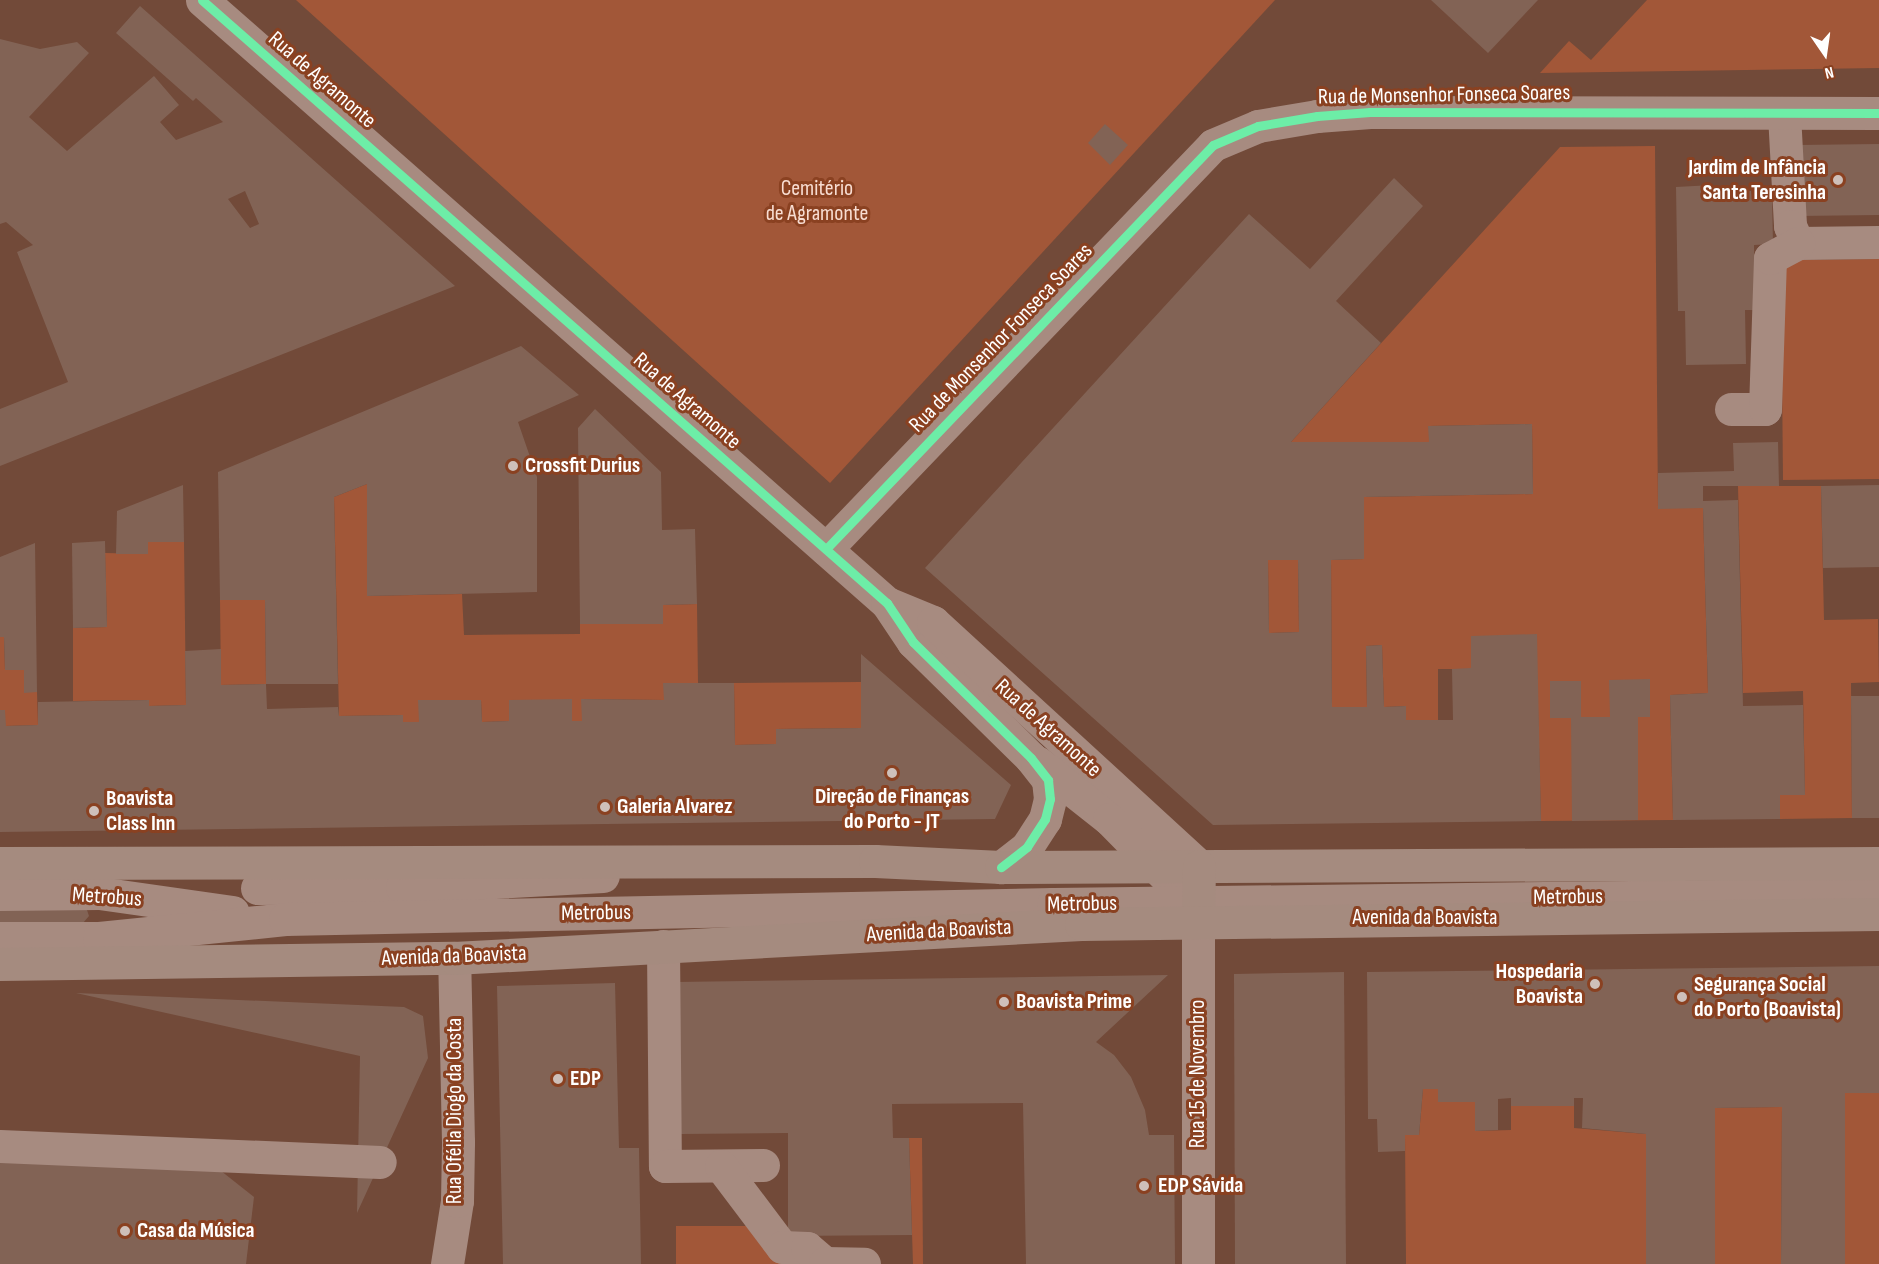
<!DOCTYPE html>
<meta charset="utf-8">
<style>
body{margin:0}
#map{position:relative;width:1879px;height:1264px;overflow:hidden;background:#724a39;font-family:"Sofia Sans Condensed",sans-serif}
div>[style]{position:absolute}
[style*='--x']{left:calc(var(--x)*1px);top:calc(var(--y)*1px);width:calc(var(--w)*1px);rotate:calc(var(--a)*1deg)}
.green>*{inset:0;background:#a25738}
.building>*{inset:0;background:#826355}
.minor>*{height:33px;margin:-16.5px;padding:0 16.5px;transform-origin:16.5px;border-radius:16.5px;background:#a78b80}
.major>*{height:33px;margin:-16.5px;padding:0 16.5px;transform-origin:16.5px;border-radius:16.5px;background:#a58b7f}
.cycleway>*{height:9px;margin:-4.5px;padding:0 4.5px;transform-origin:4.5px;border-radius:4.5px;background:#6deda7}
.dots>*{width:16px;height:16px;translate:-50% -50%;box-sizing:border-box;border:3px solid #8a4121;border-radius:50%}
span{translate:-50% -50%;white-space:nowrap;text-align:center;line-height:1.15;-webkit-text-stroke:6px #8a4121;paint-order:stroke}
.street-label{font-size:22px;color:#fff}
.poi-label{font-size:22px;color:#fff;font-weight:700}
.right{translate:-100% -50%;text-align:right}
.left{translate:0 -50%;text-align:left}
.park-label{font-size:22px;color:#f8ddd2}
.north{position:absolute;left:1795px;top:24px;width:60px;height:60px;-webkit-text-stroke:4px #8a4121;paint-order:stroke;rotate:167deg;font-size:16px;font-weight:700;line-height:24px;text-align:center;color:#fff}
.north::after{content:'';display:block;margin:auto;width:21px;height:27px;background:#fff;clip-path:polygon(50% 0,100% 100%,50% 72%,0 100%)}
</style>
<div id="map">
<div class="green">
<i style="clip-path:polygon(296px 0,1275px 0,830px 483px)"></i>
<i style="clip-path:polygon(1647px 0,1879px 0,1879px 68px,1540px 73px,1569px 41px,1591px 60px)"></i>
<i style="clip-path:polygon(1655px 146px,1658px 508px,1703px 508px,1708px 693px,1670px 695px,1673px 820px,1541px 821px,1536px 634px,1471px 669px,1438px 669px,1438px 720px,1406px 720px,1406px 706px,1384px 707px,1382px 645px,1366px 646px,1367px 707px,1332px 707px,1331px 560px,1364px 559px,1364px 497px,1533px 494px,1532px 424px,1429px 426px,1429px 442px,1291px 442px,1560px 147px)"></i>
<i style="clip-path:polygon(1879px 259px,1879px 479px,1783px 480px,1781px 270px,1788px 260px)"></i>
<i style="clip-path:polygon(367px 484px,367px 596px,462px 594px,464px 635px,580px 634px,580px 624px,662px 624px,663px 605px,697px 604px,698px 683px,664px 683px,664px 700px,582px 699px,582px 721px,572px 721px,572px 699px,509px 721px,482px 722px,481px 700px,419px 700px,419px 722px,403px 722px,403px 715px,339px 716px,334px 497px)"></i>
<i style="clip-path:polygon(1738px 486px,1821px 486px,1824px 620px,1878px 619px,1879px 682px,1851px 683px,1852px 818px,1780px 819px,1780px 795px,1805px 795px,1803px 691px,1743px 693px)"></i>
<i style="clip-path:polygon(148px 542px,184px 542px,186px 705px,149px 706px,149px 700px,73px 701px,73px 628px,107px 627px,105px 553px,148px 554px)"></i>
<i style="clip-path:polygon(1268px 560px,1298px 560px,1299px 632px,1269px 633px)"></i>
<i style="clip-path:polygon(220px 600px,265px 600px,266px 684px,221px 685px)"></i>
<i style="clip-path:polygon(0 637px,4px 637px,5px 670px,24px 670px,25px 692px,37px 692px,38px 725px,5px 726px,5px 710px,0 710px)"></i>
<i style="clip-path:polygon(861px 682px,861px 728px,776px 729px,776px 744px,735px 745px,734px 683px)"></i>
<i style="clip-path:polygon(1423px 1089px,1438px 1089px,1438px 1102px,1475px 1102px,1475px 1131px,1511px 1130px,1511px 1106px,1574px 1106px,1574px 1128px,1646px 1134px,1646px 1264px,1406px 1264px,1405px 1135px,1419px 1135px)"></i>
<i style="clip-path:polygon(1845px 1093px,1879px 1093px,1879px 1264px,1845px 1264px)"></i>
<i style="clip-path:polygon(1782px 1107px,1781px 1264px,1715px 1264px,1715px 1108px)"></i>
<i style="clip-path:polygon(909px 1138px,922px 1138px,923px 1264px,913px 1264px)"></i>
<i style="clip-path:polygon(676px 1226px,750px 1226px,788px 1256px,789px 1264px,676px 1264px)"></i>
</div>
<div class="building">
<i style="clip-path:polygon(1431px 0,1538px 0,1488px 53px)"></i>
<i style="clip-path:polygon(evenodd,140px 6px,455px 286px,0 466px,0 409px,68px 382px,17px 252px,33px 245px,6px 222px,0 224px,0 39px,40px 49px,77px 42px,89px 53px,29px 117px,67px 151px,154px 76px,179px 105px,160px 122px,176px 140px,223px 122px,196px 98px,193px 101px,116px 33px,140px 6px,245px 191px,259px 224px,250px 228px,228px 199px,245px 191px)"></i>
<i style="clip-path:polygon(1105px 124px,1128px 145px,1110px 165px,1088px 143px)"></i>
<i style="clip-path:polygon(1879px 144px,1879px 215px,1798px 216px,1797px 145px)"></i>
<i style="clip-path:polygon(evenodd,1394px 178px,1423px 206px,1336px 301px,1381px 343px,1291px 442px,1429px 442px,1428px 426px,1532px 424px,1533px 494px,1364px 497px,1364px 559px,1331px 560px,1332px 707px,1367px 707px,1366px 646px,1382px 645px,1384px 707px,1406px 706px,1406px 720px,1453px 720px,1452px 669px,1471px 668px,1471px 636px,1537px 634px,1541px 821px,1213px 825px,925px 568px,1249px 214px,1310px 269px,1394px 178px,1268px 560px,1298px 560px,1299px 632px,1269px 633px,1268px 560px)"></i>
<i style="clip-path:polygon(1713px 185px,1713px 192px,1751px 191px,1752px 197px,1772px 196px,1773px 244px,1754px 245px,1755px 310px,1745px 310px,1746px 364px,1686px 365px,1685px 311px,1678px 311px,1676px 187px)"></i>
<i style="clip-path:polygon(521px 346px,579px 395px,518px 422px,537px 477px,537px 592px,367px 596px,367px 484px,334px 497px,338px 684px,266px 684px,267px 709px,338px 707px,339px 716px,403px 715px,403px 722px,419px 722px,418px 700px,481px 700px,482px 722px,509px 721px,509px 700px,572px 699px,572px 721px,582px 721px,581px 699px,664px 700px,663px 683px,734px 683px,735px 745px,776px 744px,776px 729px,861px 728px,861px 654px,1011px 785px,995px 819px,0 832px,0 710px,5px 710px,6px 726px,38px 725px,38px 702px,149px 700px,149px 706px,186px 705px,185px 651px,221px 649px,221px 685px,266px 684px,265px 600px,220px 600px,218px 472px)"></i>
<i style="clip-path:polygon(595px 409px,661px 472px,662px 530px,695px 529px,697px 604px,663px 605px,663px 624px,580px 624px,578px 428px)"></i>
<i style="clip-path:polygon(1778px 442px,1779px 486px,1703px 486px,1703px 501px,1738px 500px,1743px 706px,1803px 705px,1805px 795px,1780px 795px,1780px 819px,1673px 820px,1670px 695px,1708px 693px,1703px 508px,1658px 509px,1658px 473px,1734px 471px,1733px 443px)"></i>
<i style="clip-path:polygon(183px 485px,184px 542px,148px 542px,148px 554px,116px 554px,117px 511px)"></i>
<i style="clip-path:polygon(1879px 485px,1879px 567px,1823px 568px,1821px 486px)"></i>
<i style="clip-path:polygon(105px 541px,107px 627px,73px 628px,72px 543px)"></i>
<i style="clip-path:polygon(35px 543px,37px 692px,24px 693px,24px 670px,5px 670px,4px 637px,0 637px,0 557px)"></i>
<i style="clip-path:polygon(1650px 679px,1650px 717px,1638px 717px,1638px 820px,1572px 821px,1571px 718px,1550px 718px,1550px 681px,1581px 681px,1581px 717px,1610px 717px,1609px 680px)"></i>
<i style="clip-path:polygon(1851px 696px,1879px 696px,1879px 818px,1852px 818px)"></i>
<i style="clip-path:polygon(0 906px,87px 910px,89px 916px,83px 923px,0 925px)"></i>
<i style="clip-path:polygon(1879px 966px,1879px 1093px,1845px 1093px,1845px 1264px,1781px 1264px,1782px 1107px,1715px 1108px,1715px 1264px,1646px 1264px,1646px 1134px,1582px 1128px,1583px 1098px,1574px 1098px,1574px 1106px,1511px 1106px,1511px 1098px,1498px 1099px,1498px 1130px,1475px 1131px,1475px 1102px,1438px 1102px,1438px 1089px,1423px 1089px,1419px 1135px,1405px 1135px,1405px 1151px,1378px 1152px,1377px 1119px,1368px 1119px,1367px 972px)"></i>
<i style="clip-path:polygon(1344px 972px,1346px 1264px,1235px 1264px,1234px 974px)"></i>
<i style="clip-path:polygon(1168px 975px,1096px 1042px,1114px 1055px,1131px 1077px,1145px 1110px,1149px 1135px,1174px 1135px,1175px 1264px,1026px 1264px,1023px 1103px,892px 1104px,893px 1138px,909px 1138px,912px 1235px,788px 1236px,788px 1133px,680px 1134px,676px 982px)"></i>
<i style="clip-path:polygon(615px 983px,619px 1148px,639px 1148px,641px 1264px,503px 1264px,497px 986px)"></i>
<i style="clip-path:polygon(76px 993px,404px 1007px,423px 1016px,428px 1058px,357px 1213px,360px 1056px)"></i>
<i style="clip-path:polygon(187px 1144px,254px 1197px,246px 1264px,0 1264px,0 1162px)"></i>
</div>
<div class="minor">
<i style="--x:202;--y:0;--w:913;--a:41.36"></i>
<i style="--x:887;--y:603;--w:47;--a:56.3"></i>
<i style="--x:913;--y:642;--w:165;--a:44.5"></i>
<i style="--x:1031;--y:758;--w:28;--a:52"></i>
<i style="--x:1048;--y:780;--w:19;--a:84"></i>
<i style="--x:1050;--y:799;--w:21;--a:104"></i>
<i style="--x:1045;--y:819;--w:33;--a:123"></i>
<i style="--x:1027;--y:847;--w:33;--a:142"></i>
<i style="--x:1784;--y:114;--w:112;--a:86.9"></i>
<i style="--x:1790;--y:226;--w:19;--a:65"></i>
<i style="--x:1798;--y:243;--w:81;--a:-0.7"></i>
<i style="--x:1731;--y:409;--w:34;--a:0"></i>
<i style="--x:1765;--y:409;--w:151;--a:-88.1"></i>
<i style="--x:1770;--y:258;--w:32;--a:-28"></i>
<i style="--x:826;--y:549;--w:559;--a:-46.23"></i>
<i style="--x:1213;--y:145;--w:49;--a:-22.9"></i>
<i style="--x:1258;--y:126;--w:60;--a:-9.6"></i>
<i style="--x:1317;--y:116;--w:53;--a:-4.3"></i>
<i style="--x:1370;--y:112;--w:509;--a:0.11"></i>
<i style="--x:887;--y:603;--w:50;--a:22.4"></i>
<i style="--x:933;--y:622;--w:361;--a:42.5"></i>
<i style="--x:1037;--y:762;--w:92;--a:38.4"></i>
<i style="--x:1109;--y:819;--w:101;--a:45.4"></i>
<i style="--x:1180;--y:891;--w:34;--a:58"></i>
<i style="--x:1198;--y:920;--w:344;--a:90"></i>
<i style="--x:257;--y:888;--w:145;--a:-0.4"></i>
<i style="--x:402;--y:887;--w:201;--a:-3.1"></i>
<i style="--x:0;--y:894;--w:99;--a:-0.6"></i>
<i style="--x:99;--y:893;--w:135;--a:8.1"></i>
<i style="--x:0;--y:938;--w:99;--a:0"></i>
<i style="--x:99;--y:938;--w:187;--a:-5.8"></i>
<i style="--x:285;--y:919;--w:768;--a:-1.12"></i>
<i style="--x:1053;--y:904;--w:826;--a:-0.69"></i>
<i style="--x:663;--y:946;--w:220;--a:89.5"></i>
<i style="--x:665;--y:1166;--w:98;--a:-0.6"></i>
<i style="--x:0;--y:1146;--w:380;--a:2.4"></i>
<i style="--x:721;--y:1166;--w:101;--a:53"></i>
<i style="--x:782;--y:1247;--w:25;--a:2"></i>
<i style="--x:807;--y:1248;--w:23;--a:40"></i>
<i style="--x:825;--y:1263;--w:39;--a:1"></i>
<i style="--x:447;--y:1264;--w:64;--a:-81"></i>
<i style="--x:457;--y:1201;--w:59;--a:-89"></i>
<i style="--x:458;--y:1142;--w:184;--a:-91.2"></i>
</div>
<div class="major">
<i style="--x:0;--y:863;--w:875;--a:-0.13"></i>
<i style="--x:875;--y:861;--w:126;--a:2.7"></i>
<i style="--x:1001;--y:867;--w:878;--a:-0.26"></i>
<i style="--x:1198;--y:920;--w:54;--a:-88.9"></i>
<i style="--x:0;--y:964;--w:454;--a:-0.8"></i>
<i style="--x:454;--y:958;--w:628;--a:-3.1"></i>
<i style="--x:1081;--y:924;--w:798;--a:-0.72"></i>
</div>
<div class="cycleway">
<i style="--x:202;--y:0;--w:913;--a:41.36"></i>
<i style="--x:887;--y:603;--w:47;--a:56.3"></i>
<i style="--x:913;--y:642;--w:165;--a:44.5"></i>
<i style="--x:1031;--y:758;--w:28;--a:52"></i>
<i style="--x:1048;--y:780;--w:19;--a:84"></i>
<i style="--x:1050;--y:799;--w:21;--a:104"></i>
<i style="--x:1045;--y:819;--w:33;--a:123"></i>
<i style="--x:1027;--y:847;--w:33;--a:142"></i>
<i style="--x:826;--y:549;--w:559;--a:-46.23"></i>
<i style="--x:1213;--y:145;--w:49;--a:-22.9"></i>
<i style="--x:1258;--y:126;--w:60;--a:-9.6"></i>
<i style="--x:1317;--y:116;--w:53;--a:-4.3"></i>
<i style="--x:1370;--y:112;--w:509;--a:0.11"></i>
</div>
<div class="dots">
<i style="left:1838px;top:180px;background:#cec0ba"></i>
<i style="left:513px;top:466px;background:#cec0ba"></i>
<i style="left:892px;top:773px;background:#cec0ba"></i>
<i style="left:605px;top:807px;background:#cec0ba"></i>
<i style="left:94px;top:811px;background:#cec0ba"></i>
<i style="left:1595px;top:984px;background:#cec0ba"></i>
<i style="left:1682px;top:997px;background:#cec0ba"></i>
<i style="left:1004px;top:1002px;background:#cec0ba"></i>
<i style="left:558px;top:1079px;background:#cec0ba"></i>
<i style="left:1144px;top:1186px;background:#cec0ba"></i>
<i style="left:125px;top:1231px;background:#cec0ba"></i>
</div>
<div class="street-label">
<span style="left:322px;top:80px;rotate:41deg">Rua de Agramonte</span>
<span style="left:1444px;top:95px;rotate:-1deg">Rua de Monsenhor Fonseca Soares</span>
<span style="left:1001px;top:338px;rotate:-46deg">Rua de Monsenhor Fonseca Soares</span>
<span style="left:687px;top:401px;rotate:41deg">Rua de Agramonte</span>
<span style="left:1048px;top:728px;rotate:42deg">Rua de Agramonte</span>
<span style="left:107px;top:897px;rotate:4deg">Metrobus</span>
<span style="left:1568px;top:897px;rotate:-1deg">Metrobus</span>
<span style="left:1082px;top:904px;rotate:-1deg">Metrobus</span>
<span style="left:596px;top:913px;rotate:-1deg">Metrobus</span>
<span style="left:1425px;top:918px">Avenida da Boavista</span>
<span style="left:939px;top:931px;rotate:-3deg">Avenida da Boavista</span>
<span style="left:454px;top:956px;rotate:-2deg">Avenida da Boavista</span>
<span style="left:1198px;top:1074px;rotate:-90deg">Rua 15 de Novembro</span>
<span style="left:455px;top:1111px;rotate:-90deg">Rua Ofélia Diogo da Costa</span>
</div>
<div class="poi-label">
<span class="right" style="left:1826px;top:180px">Jardim de Infância<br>Santa Teresinha</span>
<span class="left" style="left:525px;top:466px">Crossfit Durius</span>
<span style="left:892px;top:809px">Direção de Finanças<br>do Porto - JT</span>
<span class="left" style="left:106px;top:811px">Boavista<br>Class Inn</span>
<span class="left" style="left:617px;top:807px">Galeria Alvarez</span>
<span class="right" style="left:1583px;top:984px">Hospedaria<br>Boavista</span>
<span class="left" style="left:1694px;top:997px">Segurança Social<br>do Porto (Boavista)</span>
<span class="left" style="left:1016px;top:1002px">Boavista Prime</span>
<span class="left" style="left:570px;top:1079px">EDP</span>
<span class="left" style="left:1158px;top:1186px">EDP Sávida</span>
<span class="left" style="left:137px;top:1231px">Casa da Música</span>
</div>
<div class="park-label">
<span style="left:817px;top:201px">Cemitério<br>de Agramonte</span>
</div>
<div class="north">N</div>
</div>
